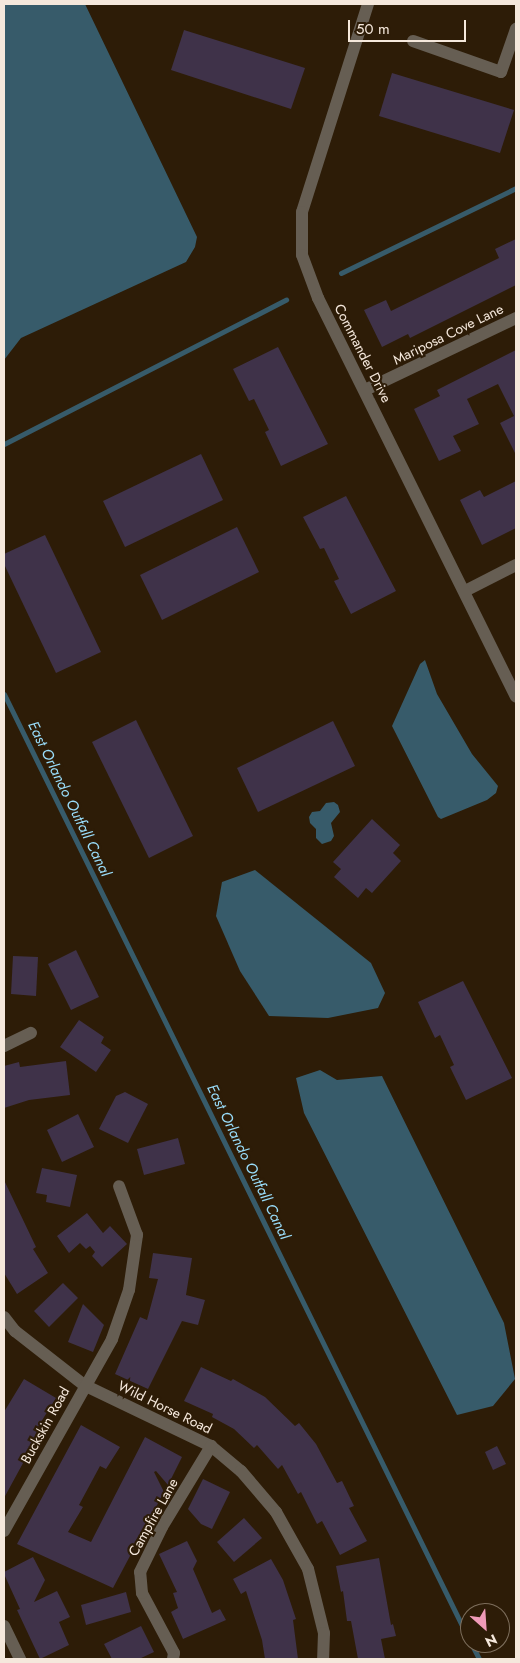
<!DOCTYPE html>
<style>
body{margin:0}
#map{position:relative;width:520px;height:1663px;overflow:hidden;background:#2d1c07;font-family:Jost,sans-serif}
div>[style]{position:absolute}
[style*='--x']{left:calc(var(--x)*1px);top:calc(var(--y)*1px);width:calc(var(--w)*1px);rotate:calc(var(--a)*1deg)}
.water>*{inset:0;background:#375b6a}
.stream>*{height:5px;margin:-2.5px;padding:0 2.5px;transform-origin:2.5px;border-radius:2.5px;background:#375b6a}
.building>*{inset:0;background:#3f3249}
.minor>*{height:12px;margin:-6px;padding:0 6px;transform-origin:6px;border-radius:6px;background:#665e53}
.tertiary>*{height:12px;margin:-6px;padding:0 6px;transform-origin:6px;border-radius:6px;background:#665e53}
span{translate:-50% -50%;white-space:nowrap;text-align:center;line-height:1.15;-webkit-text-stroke:4.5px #2d1c07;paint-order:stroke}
.street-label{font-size:14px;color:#f5e8dc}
.water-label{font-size:15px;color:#99dcf9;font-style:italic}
.frame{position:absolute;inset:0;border:5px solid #f5e8dc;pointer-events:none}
.north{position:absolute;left:460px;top:1603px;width:50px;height:50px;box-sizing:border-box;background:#2d1c07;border:1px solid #7d6e5c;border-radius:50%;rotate:154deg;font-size:14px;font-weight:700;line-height:20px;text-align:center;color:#f5e8dc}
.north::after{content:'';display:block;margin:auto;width:18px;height:22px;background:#ef9ab8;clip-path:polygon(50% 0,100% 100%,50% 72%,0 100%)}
.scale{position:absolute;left:348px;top:20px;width:118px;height:22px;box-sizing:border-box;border:2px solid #f5e8dc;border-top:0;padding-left:6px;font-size:15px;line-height:18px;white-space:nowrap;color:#f5e8dc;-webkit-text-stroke:4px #2d1c07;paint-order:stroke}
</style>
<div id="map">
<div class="water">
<i style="clip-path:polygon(4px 4px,85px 4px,197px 237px,195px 247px,186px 262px,21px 338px,4px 360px)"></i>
<i style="clip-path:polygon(425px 660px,437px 694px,472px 754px,498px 786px,496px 793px,487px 800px,441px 819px,438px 817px,392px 726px,420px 664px)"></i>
<i style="clip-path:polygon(334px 802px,338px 805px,340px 812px,331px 823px,334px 836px,331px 841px,322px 844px,316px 838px,316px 829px,310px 823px,309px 817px,312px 812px,320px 811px,326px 803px)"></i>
<i style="clip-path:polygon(255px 870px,371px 963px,385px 993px,378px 1008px,328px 1018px,269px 1016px,240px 971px,216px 916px,222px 882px)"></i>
<i style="clip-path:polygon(320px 1070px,337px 1080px,382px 1076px,504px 1323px,515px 1379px,493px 1406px,457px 1415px,304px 1113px,296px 1078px)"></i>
</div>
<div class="stream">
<i style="--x:341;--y:273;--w:195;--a:-25.9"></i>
<i style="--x:4;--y:444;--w:317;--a:-27.1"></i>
<i style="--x:4;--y:694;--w:1056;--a:63.82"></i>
<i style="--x:471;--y:1643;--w:18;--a:63"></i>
</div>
<div class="building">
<i style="clip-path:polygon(184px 30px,305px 68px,291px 109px,171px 70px)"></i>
<i style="clip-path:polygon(392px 73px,514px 110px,500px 153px,379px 116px)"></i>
<i style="clip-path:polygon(516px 239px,516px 285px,410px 338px,408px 334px,382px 347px,364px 310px,386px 300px,391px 311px,499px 258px,495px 249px)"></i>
<i style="clip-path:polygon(278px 347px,328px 444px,281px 466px,265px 432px,269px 430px,254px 399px,249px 401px,233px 369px)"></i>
<i style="clip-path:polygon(516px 350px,516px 455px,500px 423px,514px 416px,498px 384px,467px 399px,479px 424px,453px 436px,461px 451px,439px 461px,414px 409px,440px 396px,437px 390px)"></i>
<i style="clip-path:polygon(201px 454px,223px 500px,125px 547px,103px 501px)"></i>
<i style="clip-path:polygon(516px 481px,516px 528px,482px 545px,460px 500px,480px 490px,484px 497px)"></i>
<i style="clip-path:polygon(346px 496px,396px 591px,351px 614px,334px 581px,339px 579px,324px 548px,320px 549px,303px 517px)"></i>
<i style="clip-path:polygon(237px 527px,259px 572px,162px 620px,140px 575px)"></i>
<i style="clip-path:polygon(45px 535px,101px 652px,56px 673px,4px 564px,4px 554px)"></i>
<i style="clip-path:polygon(136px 720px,193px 836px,149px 858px,92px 742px)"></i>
<i style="clip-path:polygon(333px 721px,355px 766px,258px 812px,237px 768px)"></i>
<i style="clip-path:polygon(372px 819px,400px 845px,393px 853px,401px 861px,372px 893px,366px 888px,358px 898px,334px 877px,341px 869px,333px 862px)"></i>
<i style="clip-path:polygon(76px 950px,99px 997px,71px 1010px,48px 964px)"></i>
<i style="clip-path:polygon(13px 956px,38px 957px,36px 996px,11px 994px)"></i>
<i style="clip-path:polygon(463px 981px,512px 1078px,466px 1100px,450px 1067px,454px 1065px,440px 1035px,435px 1038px,418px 1002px)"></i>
<i style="clip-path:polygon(79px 1020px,104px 1037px,101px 1043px,111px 1050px,96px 1072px,60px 1047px)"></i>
<i style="clip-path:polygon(66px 1061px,70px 1095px,29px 1100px,4px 1108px,4px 1066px,19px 1062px,20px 1067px)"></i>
<i style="clip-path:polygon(125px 1092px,148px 1104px,128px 1143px,99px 1129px,116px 1096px)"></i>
<i style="clip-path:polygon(78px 1114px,94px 1147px,62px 1162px,47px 1130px)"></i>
<i style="clip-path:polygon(178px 1138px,185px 1164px,144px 1175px,137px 1149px)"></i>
<i style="clip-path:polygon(42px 1168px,77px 1175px,70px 1207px,46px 1202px,47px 1195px,36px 1193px)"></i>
<i style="clip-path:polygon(4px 1180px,36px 1247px,33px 1249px,48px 1273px,17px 1294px,4px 1273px)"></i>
<i style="clip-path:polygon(87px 1213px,103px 1233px,110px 1226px,127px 1244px,102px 1267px,92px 1256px,95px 1252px,90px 1246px,86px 1249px,80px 1243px,69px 1253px,57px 1236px)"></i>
<i style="clip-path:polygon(153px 1253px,192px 1258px,186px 1295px,205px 1300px,198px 1325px,182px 1321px,148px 1389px,115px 1374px,140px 1317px,147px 1320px,158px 1279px,149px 1278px)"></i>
<i style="clip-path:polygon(63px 1283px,78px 1298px,49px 1327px,34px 1311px)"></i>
<i style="clip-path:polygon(83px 1304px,104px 1325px,93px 1352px,68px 1342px)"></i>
<i style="clip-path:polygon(201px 1367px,231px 1381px,233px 1379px,265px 1397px,295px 1426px,299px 1423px,316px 1444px,337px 1483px,342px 1481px,354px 1506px,349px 1508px,367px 1541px,340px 1555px,322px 1521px,317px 1524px,301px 1492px,298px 1494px,282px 1465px,278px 1469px,257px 1445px,254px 1448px,234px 1429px,212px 1417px,213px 1414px,184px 1401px)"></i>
<i style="clip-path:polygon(24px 1379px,56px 1398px,36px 1430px,40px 1432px,4px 1498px,4px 1412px)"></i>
<i style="clip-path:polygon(81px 1425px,120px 1447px,106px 1469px,100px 1466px,79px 1505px,83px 1507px,68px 1532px,91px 1542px,145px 1437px,182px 1457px,168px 1485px,156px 1471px,154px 1472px,164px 1492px,113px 1588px,17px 1544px)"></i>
<i style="clip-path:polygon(497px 1446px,506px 1464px,493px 1470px,485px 1452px)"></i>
<i style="clip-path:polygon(203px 1479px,230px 1492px,212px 1529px,201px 1524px,188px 1509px)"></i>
<i style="clip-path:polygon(244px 1518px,262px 1538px,234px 1562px,217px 1542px)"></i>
<i style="clip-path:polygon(187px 1541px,197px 1561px,193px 1569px,212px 1613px,220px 1609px,226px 1620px,183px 1639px,171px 1612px,178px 1608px,173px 1593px,177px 1592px,159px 1554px)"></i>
<i style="clip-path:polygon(33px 1557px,45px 1580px,34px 1602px,57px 1591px,70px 1617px,59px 1622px,69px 1645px,40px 1659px,17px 1610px,20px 1609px,4px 1574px,4px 1572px)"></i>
<i style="clip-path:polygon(379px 1558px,391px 1625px,393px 1624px,396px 1636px,381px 1639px,385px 1659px,358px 1659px,351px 1621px,347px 1621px,343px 1591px,341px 1592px,336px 1566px)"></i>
<i style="clip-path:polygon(271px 1559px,283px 1580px,296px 1619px,293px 1620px,298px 1659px,265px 1659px,262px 1640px,246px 1591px,241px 1594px,233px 1579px)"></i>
<i style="clip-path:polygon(126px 1592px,131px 1612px,86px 1625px,81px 1605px)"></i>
<i style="clip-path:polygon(141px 1626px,154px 1652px,139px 1659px,112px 1659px,104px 1644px)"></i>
</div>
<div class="minor">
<i style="--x:413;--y:41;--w:93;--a:19.4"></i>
<i style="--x:501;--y:72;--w:46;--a:-70.8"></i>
<i style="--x:365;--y:390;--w:167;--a:-25.5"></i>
<i style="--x:465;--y:591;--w:57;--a:-27"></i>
<i style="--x:4;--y:1046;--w:30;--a:-26"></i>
<i style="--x:4;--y:1317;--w:18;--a:52"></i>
<i style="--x:15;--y:1331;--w:88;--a:38"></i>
<i style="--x:84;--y:1385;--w:141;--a:25.7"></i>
<i style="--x:211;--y:1446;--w:39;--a:40"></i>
<i style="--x:241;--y:1471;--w:54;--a:49.5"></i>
<i style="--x:276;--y:1512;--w:65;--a:60.7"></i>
<i style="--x:308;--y:1569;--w:66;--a:76"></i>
<i style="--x:324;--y:1633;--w:26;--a:92"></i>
<i style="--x:4;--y:1531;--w:220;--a:-60.6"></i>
<i style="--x:112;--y:1339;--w:52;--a:-70.9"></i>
<i style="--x:129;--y:1290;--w:56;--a:-81.7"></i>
<i style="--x:137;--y:1235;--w:52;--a:-110.2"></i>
<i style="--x:4;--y:1626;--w:37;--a:64"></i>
<i style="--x:173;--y:1659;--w:6;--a:-81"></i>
<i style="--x:174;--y:1653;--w:68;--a:-118.1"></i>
<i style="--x:142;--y:1593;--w:21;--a:-95"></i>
<i style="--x:140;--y:1572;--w:50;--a:-63.9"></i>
<i style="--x:162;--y:1527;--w:95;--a:-58.8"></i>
</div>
<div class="tertiary">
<i style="--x:368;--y:4;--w:218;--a:107.6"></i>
<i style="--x:302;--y:212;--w:43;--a:90"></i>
<i style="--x:302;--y:255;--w:46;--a:69.6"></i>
<i style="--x:318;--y:298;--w:445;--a:63.6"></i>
</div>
<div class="street-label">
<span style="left:448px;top:334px;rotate:-26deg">Mariposa Cove Lane</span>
<span style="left:363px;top:353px;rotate:63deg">Commander Drive</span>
<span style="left:165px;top:1407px;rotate:26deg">Wild Horse Road</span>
<span style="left:45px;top:1425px;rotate:-61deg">Buckskin Road</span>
<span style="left:153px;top:1517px;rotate:-61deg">Campfire Lane</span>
</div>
<div class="water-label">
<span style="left:69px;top:799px;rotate:64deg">East Orlando Outfall Canal</span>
<span style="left:248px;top:1162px;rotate:64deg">East Orlando Outfall Canal</span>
</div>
<div class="frame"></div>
<div class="north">N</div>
<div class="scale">50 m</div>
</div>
